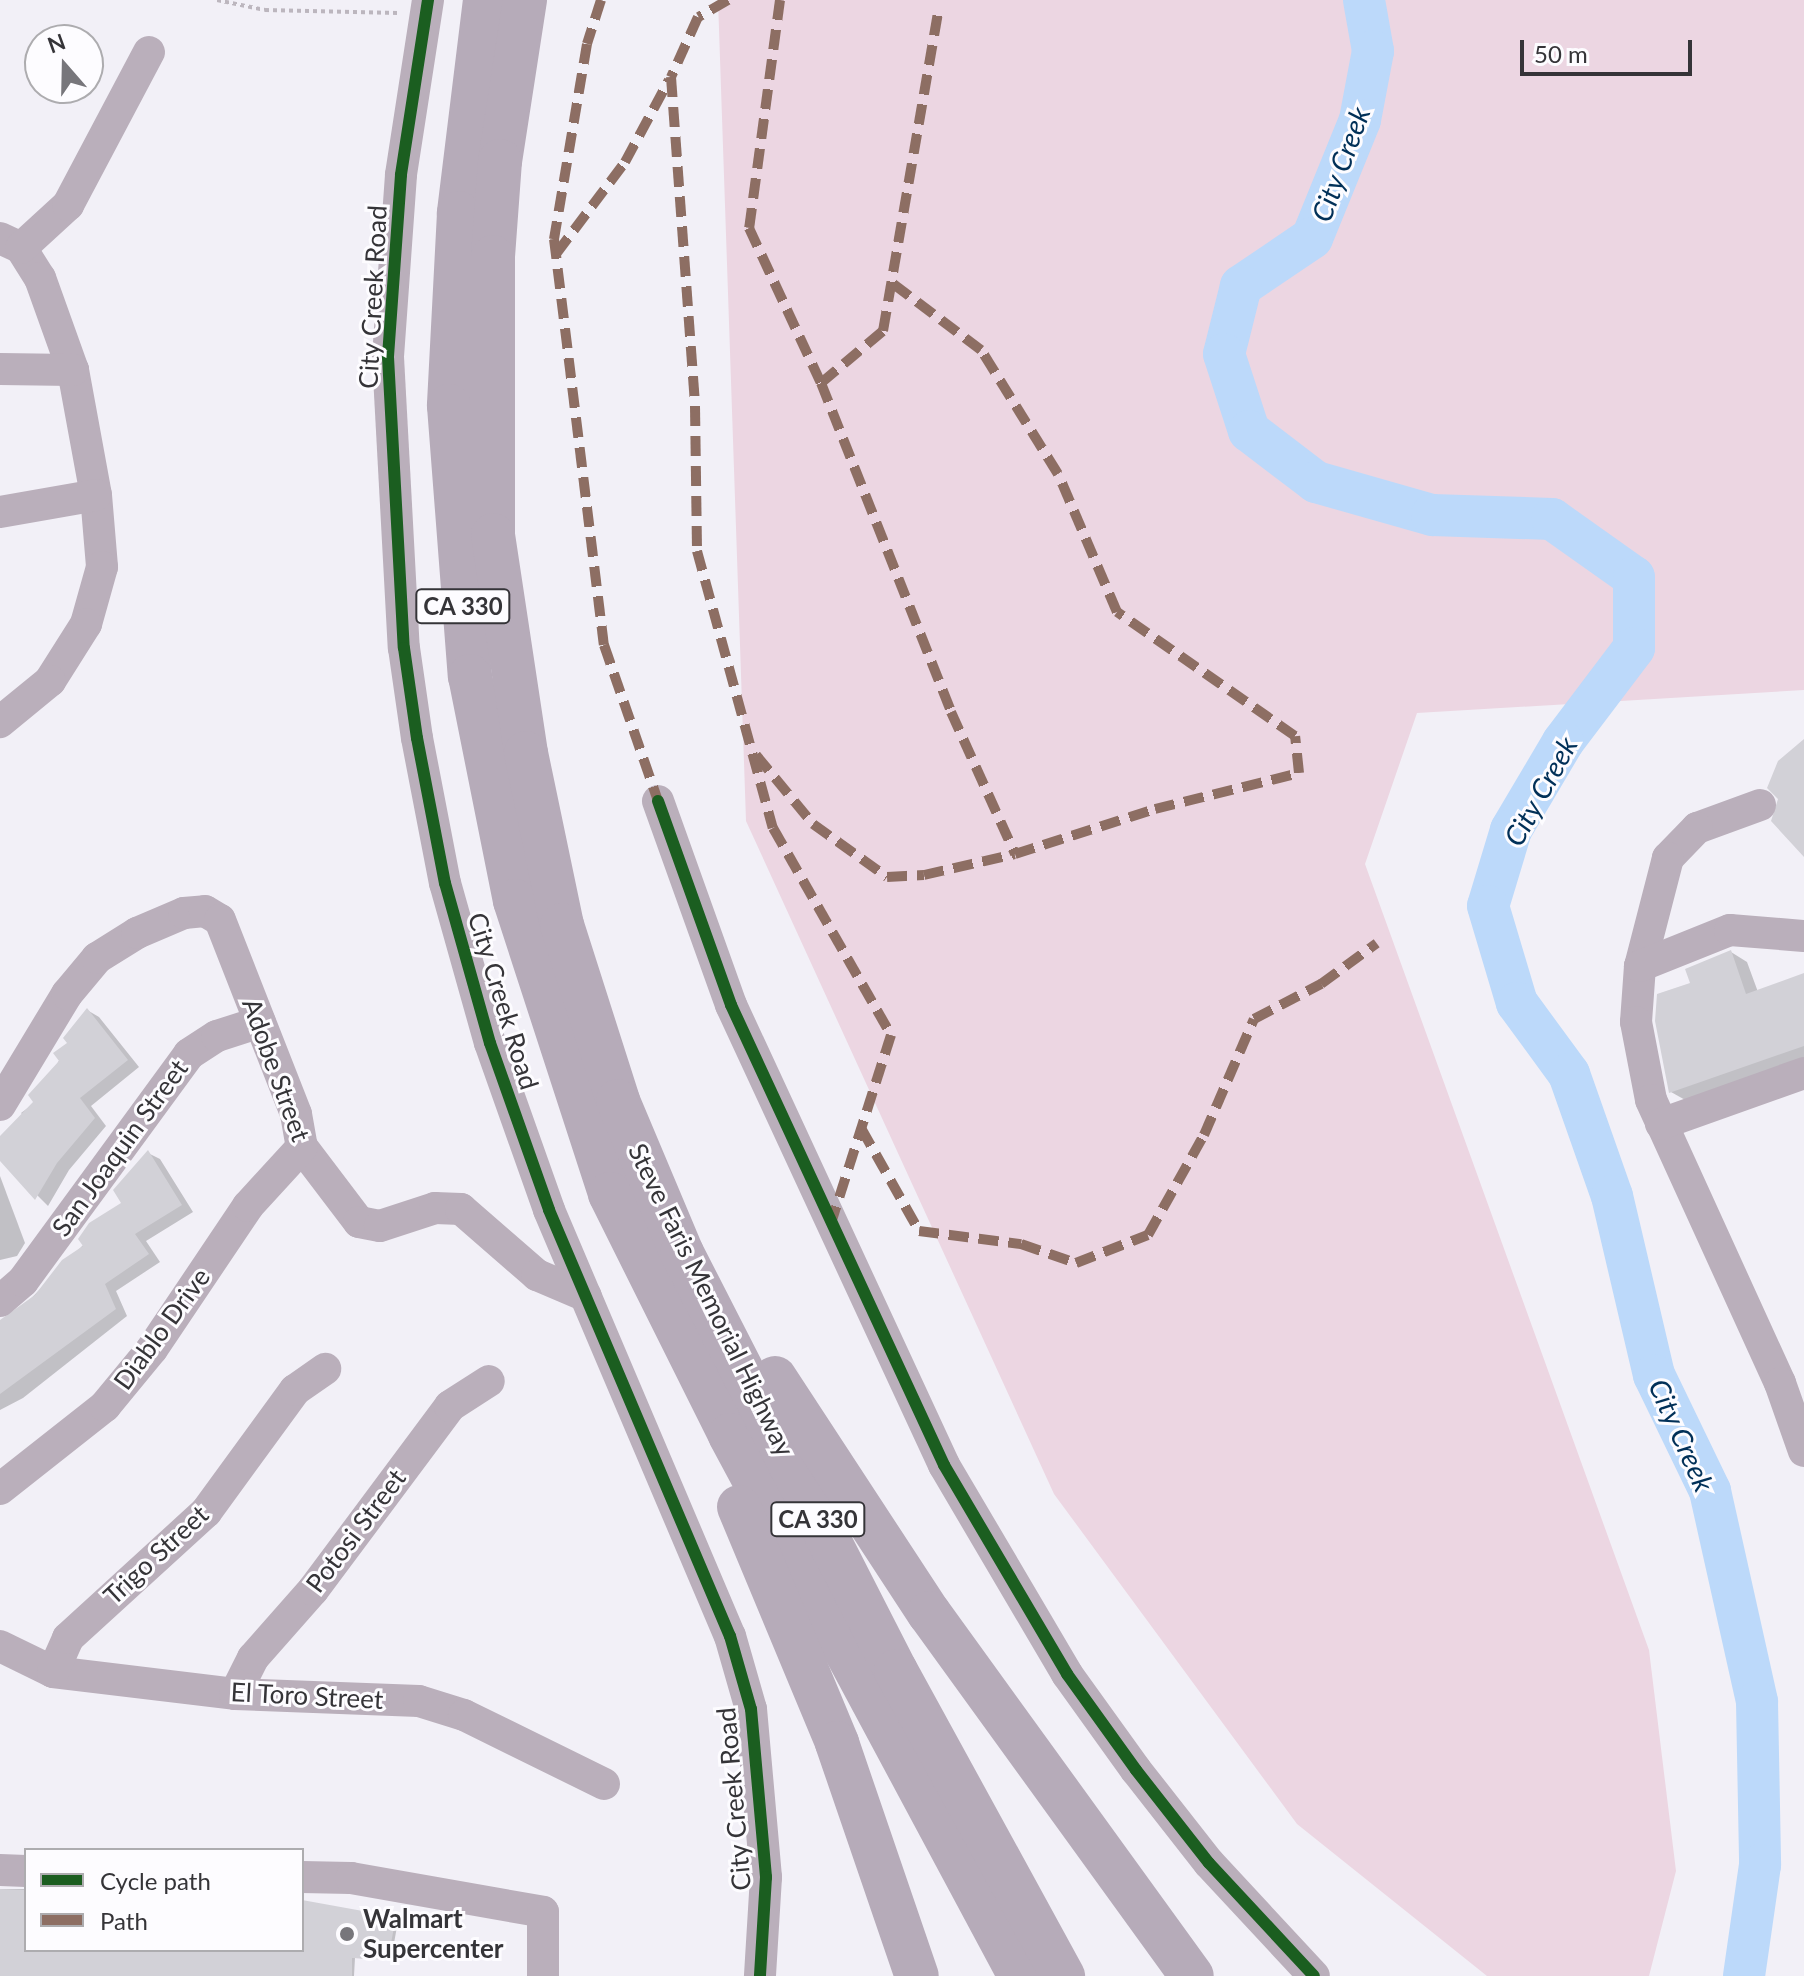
<!DOCTYPE html>
<style>
body{margin:0}
#map{position:relative;width:1804px;height:1976px;overflow:hidden;background:#f2f0f7;font-family:Lato,sans-serif}
div>[style]{position:absolute}
[style*='--x']{left:calc(var(--x)*1px);top:calc(var(--y)*1px);width:calc(var(--w)*1px);rotate:calc(var(--a)*1deg)}
.green>*{inset:0;background:#ecd6e2}
.shadow>*{inset:0;background:#0003}
.river>*{height:42px;margin:-21px;padding:0 21px;transform-origin:21px;border-radius:21px;background:#bcd9fa}
.building>*{inset:0;background:#d2d1d7}
.path>*{height:4px;margin-top:-2px;transform-origin:0;background:repeating-linear-gradient(90deg,#bcb6be 0 4px,transparent 0 8px)}
.minor>*{height:32px;margin:-16px;padding:0 16px;transform-origin:16px;border-radius:16px;background:#baafbb}
.highway>*{height:44px;margin:-22px;padding:0 22px;transform-origin:22px;border-radius:22px;background:#b6abb9}
.quiet>*{height:10px;margin-top:-5px;transform-origin:0;background:repeating-linear-gradient(90deg,#8d6e63 0 20px,transparent 0 30px)}
.cycleway>*{height:12px;margin:-6px;padding:0 6px;transform-origin:6px;border-radius:6px;background:#1b5e20}
.dots>*{width:22px;height:22px;translate:-50% -50%;box-sizing:border-box;border:4px solid #fdfcff;border-radius:50%}
span{translate:-50% -50%;white-space:nowrap;text-align:center;line-height:1.15;-webkit-text-stroke:6px #fdfcff;paint-order:stroke}
.shield-label span{padding:2px 6px;background:#fdfcff;border:2px solid;border-radius:6px;-webkit-text-stroke-width:0}
.shield-label{font-size:24px;color:#353438;font-weight:700}
.street-label{font-size:26px;color:#353438}
.poi-label{font-size:26px;color:#353438;font-weight:700}
.left{translate:0 -50%;text-align:left}
.water-label{font-size:28px;color:#013058;font-style:italic}
.legend{position:absolute;left:24px;top:1848px;width:280px;height:104px;box-sizing:border-box;background:#fdfcff;border:2px solid #adacaf;margin:0;padding:10px 14px;list-style:none;font-size:24px;color:#353438}
.legend li{display:flex;align-items:center;gap:16px;height:40px}
.legend b{width:40px;border:2px solid #adacaf}
.north{position:absolute;left:24px;top:24px;width:80px;height:80px;box-sizing:border-box;background:#fdfcff;border:2px solid #adacaf;border-radius:50%;rotate:340deg;font-size:22px;font-weight:700;line-height:32px;text-align:center;color:#353438}
.north::after{content:'';display:block;margin:auto;width:28px;height:36px;background:#77767b;clip-path:polygon(50% 0,100% 100%,50% 72%,0 100%)}
.scale{position:absolute;left:1520px;top:40px;width:172px;height:36px;box-sizing:border-box;border:4px solid #353438;border-top:0;padding-left:10px;font-size:24px;line-height:28px;white-space:nowrap;color:#353438;-webkit-text-stroke:6px #fdfcff;paint-order:stroke}
</style>
<div id="map">
<div class="green">
<i style="clip-path:polygon(718px 0,1804px 0,1804px 690px,1417px 713px,1365px 864px,1649px 1650px,1676px 1871px,1649px 1976px,1487px 1976px,1297px 1824px,1054px 1494px,746px 821px)"></i>
</div>
<div class="shadow">
<i style="clip-path:polygon(1731px 952px,1747px 962px,1758px 992px,1804px 975px,1804px 1060px,1687px 1101px,1671px 1092px,1692px 984px)"></i>
<i style="clip-path:polygon(87px 1010px,99px 1017px,139px 1067px,91px 1106px,106px 1126px,69px 1170px,48px 1206px,0 1158px,0 1145px,25px 1117px,21px 1113px,36px 1102px)"></i>
<i style="clip-path:polygon(148px 1153px,160px 1159px,193px 1212px,146px 1241px,160px 1262px,116px 1291px,127px 1316px,23px 1398px,0 1410px,0 1321px,13px 1317px,124px 1203px)"></i>
<i style="clip-path:polygon(0 1176px,25px 1243px,17px 1256px,0 1260px)"></i>
<i style="clip-path:polygon(0 1889px,26px 1889px,26px 1950px,302px 1950px,302px 1902px,398px 1921px,391px 1960px,355px 1958px,354px 1976px,0 1976px)"></i>
</div>
<div class="river">
<i style="--x:1364;--y:0;--w:52;--a:80"></i>
<i style="--x:1373;--y:51;--w:70;--a:100.7"></i>
<i style="--x:1360;--y:120;--w:127;--a:112.1"></i>
<i style="--x:1312;--y:238;--w:86;--a:145.9"></i>
<i style="--x:1241;--y:286;--w:70;--a:104"></i>
<i style="--x:1224;--y:354;--w:81;--a:72"></i>
<i style="--x:1249;--y:431;--w:84;--a:37.3"></i>
<i style="--x:1316;--y:482;--w:121;--a:15.9"></i>
<i style="--x:1432;--y:515;--w:120;--a:1.9"></i>
<i style="--x:1552;--y:519;--w:100;--a:35.3"></i>
<i style="--x:1634;--y:577;--w:71;--a:90"></i>
<i style="--x:1634;--y:648;--w:118;--a:127.1"></i>
<i style="--x:1563;--y:742;--w:102;--a:120.6"></i>
<i style="--x:1511;--y:830;--w:79;--a:106.8"></i>
<i style="--x:1488;--y:906;--w:101;--a:73.4"></i>
<i style="--x:1517;--y:1003;--w:88;--a:53.8"></i>
<i style="--x:1569;--y:1074;--w:129;--a:70.6"></i>
<i style="--x:1612;--y:1196;--w:184;--a:76.8"></i>
<i style="--x:1654;--y:1375;--w:129;--a:64.2"></i>
<i style="--x:1710;--y:1491;--w:216;--a:77.4"></i>
<i style="--x:1757;--y:1702;--w:163;--a:88.9"></i>
<i style="--x:1760;--y:1865;--w:112;--a:98.2"></i>
</div>
<div class="building">
<i style="clip-path:polygon(1804px 739px,1804px 857px,1771px 821px,1778px 799px,1767px 788px,1778px 761px)"></i>
<i style="clip-path:polygon(1731px 950px,1746px 994px,1804px 973px,1804px 1046px,1669px 1093px,1655px 1021px,1657px 994px,1690px 983px,1685px 969px)"></i>
<i style="clip-path:polygon(87px 1008px,128px 1060px,80px 1098px,95px 1118px,57px 1163px,35px 1200px,0 1161px,0 1136px,33px 1102px,28px 1095px,59px 1061px,53px 1053px,67px 1043px,63px 1038px)"></i>
<i style="clip-path:polygon(148px 1150px,182px 1205px,135px 1234px,149px 1254px,105px 1284px,116px 1309px,0 1394px,0 1320px,35px 1295px,62px 1260px,83px 1246px,78px 1239px,89px 1223px,121px 1203px,113px 1190px)"></i>
<i style="clip-path:polygon(0 1889px,26px 1890px,26px 1950px,302px 1950px,302px 1900px,396px 1917px,388px 1959px,352px 1958px,352px 1976px,0 1976px)"></i>
</div>
<div class="path">
<i style="--x:217;--y:0;--w:49;--a:11.8"></i>
<i style="--x:265;--y:10;--w:133;--a:1.3"></i>
</div>
<div class="minor">
<i style="--x:428;--y:0;--w:177;--a:98.8"></i>
<i style="--x:401;--y:175;--w:182;--a:94.1"></i>
<i style="--x:388;--y:357;--w:291;--a:86.9"></i>
<i style="--x:404;--y:648;--w:91;--a:81.8"></i>
<i style="--x:417;--y:738;--w:148;--a:79.1"></i>
<i style="--x:445;--y:883;--w:166;--a:74.3"></i>
<i style="--x:490;--y:1043;--w:177;--a:70.5"></i>
<i style="--x:549;--y:1210;--w:463;--a:67"></i>
<i style="--x:730;--y:1636;--w:76;--a:74"></i>
<i style="--x:751;--y:1709;--w:169;--a:84.9"></i>
<i style="--x:766;--y:1877;--w:99;--a:93.5"></i>
<i style="--x:0;--y:238;--w:23;--a:25"></i>
<i style="--x:21;--y:248;--w:36;--a:58"></i>
<i style="--x:40;--y:278;--w:98;--a:70.3"></i>
<i style="--x:73;--y:370;--w:127;--a:79.6"></i>
<i style="--x:96;--y:495;--w:72;--a:85.2"></i>
<i style="--x:102;--y:567;--w:59;--a:105.7"></i>
<i style="--x:86;--y:624;--w:67;--a:122.3"></i>
<i style="--x:50;--y:681;--w:65;--a:140.6"></i>
<i style="--x:21;--y:248;--w:64;--a:-42.5"></i>
<i style="--x:68;--y:205;--w:173;--a:-62.1"></i>
<i style="--x:0;--y:369;--w:73;--a:0.8"></i>
<i style="--x:0;--y:512;--w:97;--a:-10"></i>
<i style="--x:658;--y:801;--w:217;--a:70.3"></i>
<i style="--x:731;--y:1005;--w:507;--a:65.15"></i>
<i style="--x:944;--y:1465;--w:243;--a:59.5"></i>
<i style="--x:1067;--y:1674;--w:118;--a:54.3"></i>
<i style="--x:1136;--y:1770;--w:118;--a:51.9"></i>
<i style="--x:1209;--y:1863;--w:154;--a:47.1"></i>
<i style="--x:1760;--y:805;--w:67;--a:159.9"></i>
<i style="--x:1697;--y:828;--w:42;--a:134"></i>
<i style="--x:1668;--y:858;--w:112;--a:104.5"></i>
<i style="--x:1640;--y:966;--w:56;--a:94.1"></i>
<i style="--x:1636;--y:1022;--w:79;--a:79.1"></i>
<i style="--x:1651;--y:1100;--w:311;--a:65.5"></i>
<i style="--x:1780;--y:1383;--w:72;--a:70.6"></i>
<i style="--x:1640;--y:966;--w:97;--a:-21.8"></i>
<i style="--x:1730;--y:930;--w:74;--a:4.6"></i>
<i style="--x:0;--y:1105;--w:130;--a:-58.9"></i>
<i style="--x:67;--y:994;--w:47;--a:-50.2"></i>
<i style="--x:97;--y:958;--w:47;--a:-32"></i>
<i style="--x:137;--y:933;--w:51;--a:-23.1"></i>
<i style="--x:184;--y:913;--w:21;--a:-5"></i>
<i style="--x:205;--y:911;--w:17;--a:31"></i>
<i style="--x:220;--y:920;--w:208;--a:68.6"></i>
<i style="--x:296;--y:1114;--w:34;--a:80"></i>
<i style="--x:302;--y:1147;--w:94;--a:52.8"></i>
<i style="--x:359;--y:1222;--w:21;--a:11"></i>
<i style="--x:380;--y:1226;--w:58;--a:-18.1"></i>
<i style="--x:435;--y:1208;--w:26;--a:2"></i>
<i style="--x:461;--y:1209;--w:101;--a:41"></i>
<i style="--x:537;--y:1275;--w:53;--a:23.2"></i>
<i style="--x:1661;--y:1124;--w:152;--a:-19.6"></i>
<i style="--x:0;--y:1301;--w:30;--a:-41"></i>
<i style="--x:23;--y:1281;--w:281;--a:-53.8"></i>
<i style="--x:189;--y:1054;--w:33;--a:-33"></i>
<i style="--x:217;--y:1036;--w:45;--a:-18"></i>
<i style="--x:0;--y:1489;--w:134;--a:-38.3"></i>
<i style="--x:105;--y:1406;--w:74;--a:-50.5"></i>
<i style="--x:152;--y:1349;--w:172;--a:-56.1"></i>
<i style="--x:248;--y:1206;--w:80;--a:-47.5"></i>
<i style="--x:0;--y:1646;--w:59;--a:26.1"></i>
<i style="--x:53;--y:1672;--w:183;--a:6.9"></i>
<i style="--x:235;--y:1694;--w:184;--a:2.2"></i>
<i style="--x:419;--y:1701;--w:47;--a:17.3"></i>
<i style="--x:464;--y:1715;--w:156;--a:26.2"></i>
<i style="--x:53;--y:1672;--w:37;--a:-66"></i>
<i style="--x:68;--y:1638;--w:187;--a:-42.4"></i>
<i style="--x:206;--y:1512;--w:151;--a:-53.9"></i>
<i style="--x:295;--y:1390;--w:37;--a:-35"></i>
<i style="--x:235;--y:1694;--w:40;--a:-63.4"></i>
<i style="--x:253;--y:1658;--w:91;--a:-48.6"></i>
<i style="--x:313;--y:1590;--w:229;--a:-53.3"></i>
<i style="--x:450;--y:1406;--w:46;--a:-32.7"></i>
<i style="--x:0;--y:1870;--w:26;--a:2"></i>
<i style="--x:302;--y:1877;--w:49;--a:1.2"></i>
<i style="--x:351;--y:1878;--w:195;--a:10"></i>
<i style="--x:543;--y:1912;--w:64;--a:90"></i>
</div>
<div class="highway">
<i style="--x:485;--y:0;--w:215;--a:97"></i>
<i style="--x:459;--y:213;--w:193;--a:93"></i>
<i style="--x:449;--y:406;--w:271;--a:85.6"></i>
<i style="--x:470;--y:676;--w:229;--a:78.7"></i>
<i style="--x:515;--y:901;--w:308;--a:72"></i>
<i style="--x:610;--y:1194;--w:269;--a:63.5"></i>
<i style="--x:730;--y:1435;--w:614;--a:61.81"></i>
<i style="--x:525;--y:0;--w:163;--a:98.8"></i>
<i style="--x:500;--y:161;--w:96;--a:94.2"></i>
<i style="--x:493;--y:257;--w:278;--a:90"></i>
<i style="--x:493;--y:535;--w:220;--a:81.4"></i>
<i style="--x:526;--y:753;--w:176;--a:78.2"></i>
<i style="--x:562;--y:925;--w:185;--a:72.3"></i>
<i style="--x:618;--y:1101;--w:165;--a:67.2"></i>
<i style="--x:682;--y:1253;--w:470;--a:62.9"></i>
<i style="--x:896;--y:1671;--w:348;--a:61.3"></i>
<i style="--x:775;--y:1378;--w:281;--a:56.8"></i>
<i style="--x:929;--y:1613;--w:448;--a:54.1"></i>
<i style="--x:739;--y:1507;--w:256;--a:67.4"></i>
<i style="--x:837;--y:1743;--w:246;--a:71.1"></i>
</div>
<div class="quiet">
<i style="--x:601;--y:0;--w:46;--a:107.7"></i>
<i style="--x:587;--y:44;--w:198;--a:99.6"></i>
<i style="--x:554;--y:239;--w:409;--a:83"></i>
<i style="--x:604;--y:645;--w:165;--a:70.9"></i>
<i style="--x:728;--y:0;--w:34;--a:150"></i>
<i style="--x:698;--y:17;--w:66;--a:114.2"></i>
<i style="--x:671;--y:77;--w:330;--a:85.8"></i>
<i style="--x:695;--y:406;--w:145;--a:89.2"></i>
<i style="--x:697;--y:551;--w:287;--a:74.7"></i>
<i style="--x:773;--y:828;--w:238;--a:60.3"></i>
<i style="--x:891;--y:1035;--w:197;--a:107.7"></i>
<i style="--x:780;--y:0;--w:230;--a:97.7"></i>
<i style="--x:749;--y:228;--w:171;--a:65.1"></i>
<i style="--x:821;--y:383;--w:354;--a:68.4"></i>
<i style="--x:951;--y:712;--w:156;--a:65.7"></i>
<i style="--x:556;--y:254;--w:115;--a:-53.1"></i>
<i style="--x:625;--y:162;--w:93;--a:-61.8"></i>
<i style="--x:821;--y:383;--w:81;--a:-40"></i>
<i style="--x:883;--y:331;--w:329;--a:-80.2"></i>
<i style="--x:756;--y:755;--w:89;--a:50.4"></i>
<i style="--x:813;--y:824;--w:91;--a:35.6"></i>
<i style="--x:887;--y:877;--w:37;--a:-3"></i>
<i style="--x:924;--y:875;--w:93;--a:-13"></i>
<i style="--x:1015;--y:854;--w:147;--a:-17.8"></i>
<i style="--x:1155;--y:809;--w:148;--a:-14"></i>
<i style="--x:1299;--y:773;--w:37;--a:-96"></i>
<i style="--x:1295;--y:736;--w:217;--a:-145.1"></i>
<i style="--x:1117;--y:612;--w:150;--a:-113.1"></i>
<i style="--x:1058;--y:474;--w:146;--a:-121.8"></i>
<i style="--x:981;--y:350;--w:111;--a:-143"></i>
<i style="--x:861;--y:1128;--w:118;--a:60.6"></i>
<i style="--x:919;--y:1231;--w:103;--a:7.3"></i>
<i style="--x:1021;--y:1244;--w:58;--a:19.1"></i>
<i style="--x:1076;--y:1263;--w:77;--a:-21.3"></i>
<i style="--x:1148;--y:1235;--w:115;--a:-60.8"></i>
<i style="--x:1204;--y:1135;--w:126;--a:-66.7"></i>
<i style="--x:1254;--y:1019;--w:76;--a:-27.6"></i>
<i style="--x:1321;--y:984;--w:69;--a:-36.2"></i>
</div>
<div class="cycleway">
<i style="--x:428;--y:0;--w:177;--a:98.8"></i>
<i style="--x:401;--y:175;--w:182;--a:94.1"></i>
<i style="--x:388;--y:357;--w:291;--a:86.9"></i>
<i style="--x:404;--y:648;--w:91;--a:81.8"></i>
<i style="--x:417;--y:738;--w:148;--a:79.1"></i>
<i style="--x:445;--y:883;--w:166;--a:74.3"></i>
<i style="--x:490;--y:1043;--w:177;--a:70.5"></i>
<i style="--x:549;--y:1210;--w:463;--a:67"></i>
<i style="--x:730;--y:1636;--w:76;--a:74"></i>
<i style="--x:751;--y:1709;--w:169;--a:84.9"></i>
<i style="--x:766;--y:1877;--w:99;--a:93.5"></i>
<i style="--x:658;--y:801;--w:217;--a:70.3"></i>
<i style="--x:731;--y:1005;--w:507;--a:65.15"></i>
<i style="--x:944;--y:1465;--w:243;--a:59.5"></i>
<i style="--x:1067;--y:1674;--w:118;--a:54.3"></i>
<i style="--x:1136;--y:1770;--w:118;--a:51.9"></i>
<i style="--x:1209;--y:1863;--w:154;--a:47.1"></i>
</div>
<div class="dots">
<i style="left:347px;top:1934px;background:#77767b"></i>
</div>
<div class="shield-label">
<span style="left:463px;top:606px">CA 330</span>
<span style="left:818px;top:1519px">CA 330</span>
</div>
<div class="street-label">
<span style="left:373px;top:297px;rotate:-87deg">City Creek Road</span>
<span style="left:503px;top:1001px;rotate:73deg">City Creek Road</span>
<span style="left:276px;top:1070px;rotate:70deg">Adobe Street</span>
<span style="left:120px;top:1148px;rotate:-54deg">San Joaquin Street</span>
<span style="left:711px;top:1300px;rotate:64deg">Steve Faris Memorial Highway</span>
<span style="left:162px;top:1329px;rotate:-54deg">Diablo Drive</span>
<span style="left:356px;top:1531px;rotate:-53deg">Potosi Street</span>
<span style="left:156px;top:1555px;rotate:-43deg">Trigo Street</span>
<span style="left:307px;top:1696px;rotate:3deg">El Toro Street</span>
<span style="left:734px;top:1799px;rotate:-95deg">City Creek Road</span>
</div>
<div class="poi-label">
<span class="left" style="left:363px;top:1934px">Walmart<br>Supercenter</span>
</div>
<div class="water-label">
<span style="left:1340px;top:164px;rotate:-70deg">City Creek</span>
<span style="left:1540px;top:791px;rotate:-61deg">City Creek</span>
<span style="left:1682px;top:1435px;rotate:66deg">City Creek</span>
</div>
<ul class="legend">
<li><b style="height:10px;background:#1b5e20"></b>Cycle path</li>
<li><b style="height:10px;background:#8d6e63"></b>Path</li>
</ul>
<div class="north">N</div>
<div class="scale">50 m</div>
</div>
